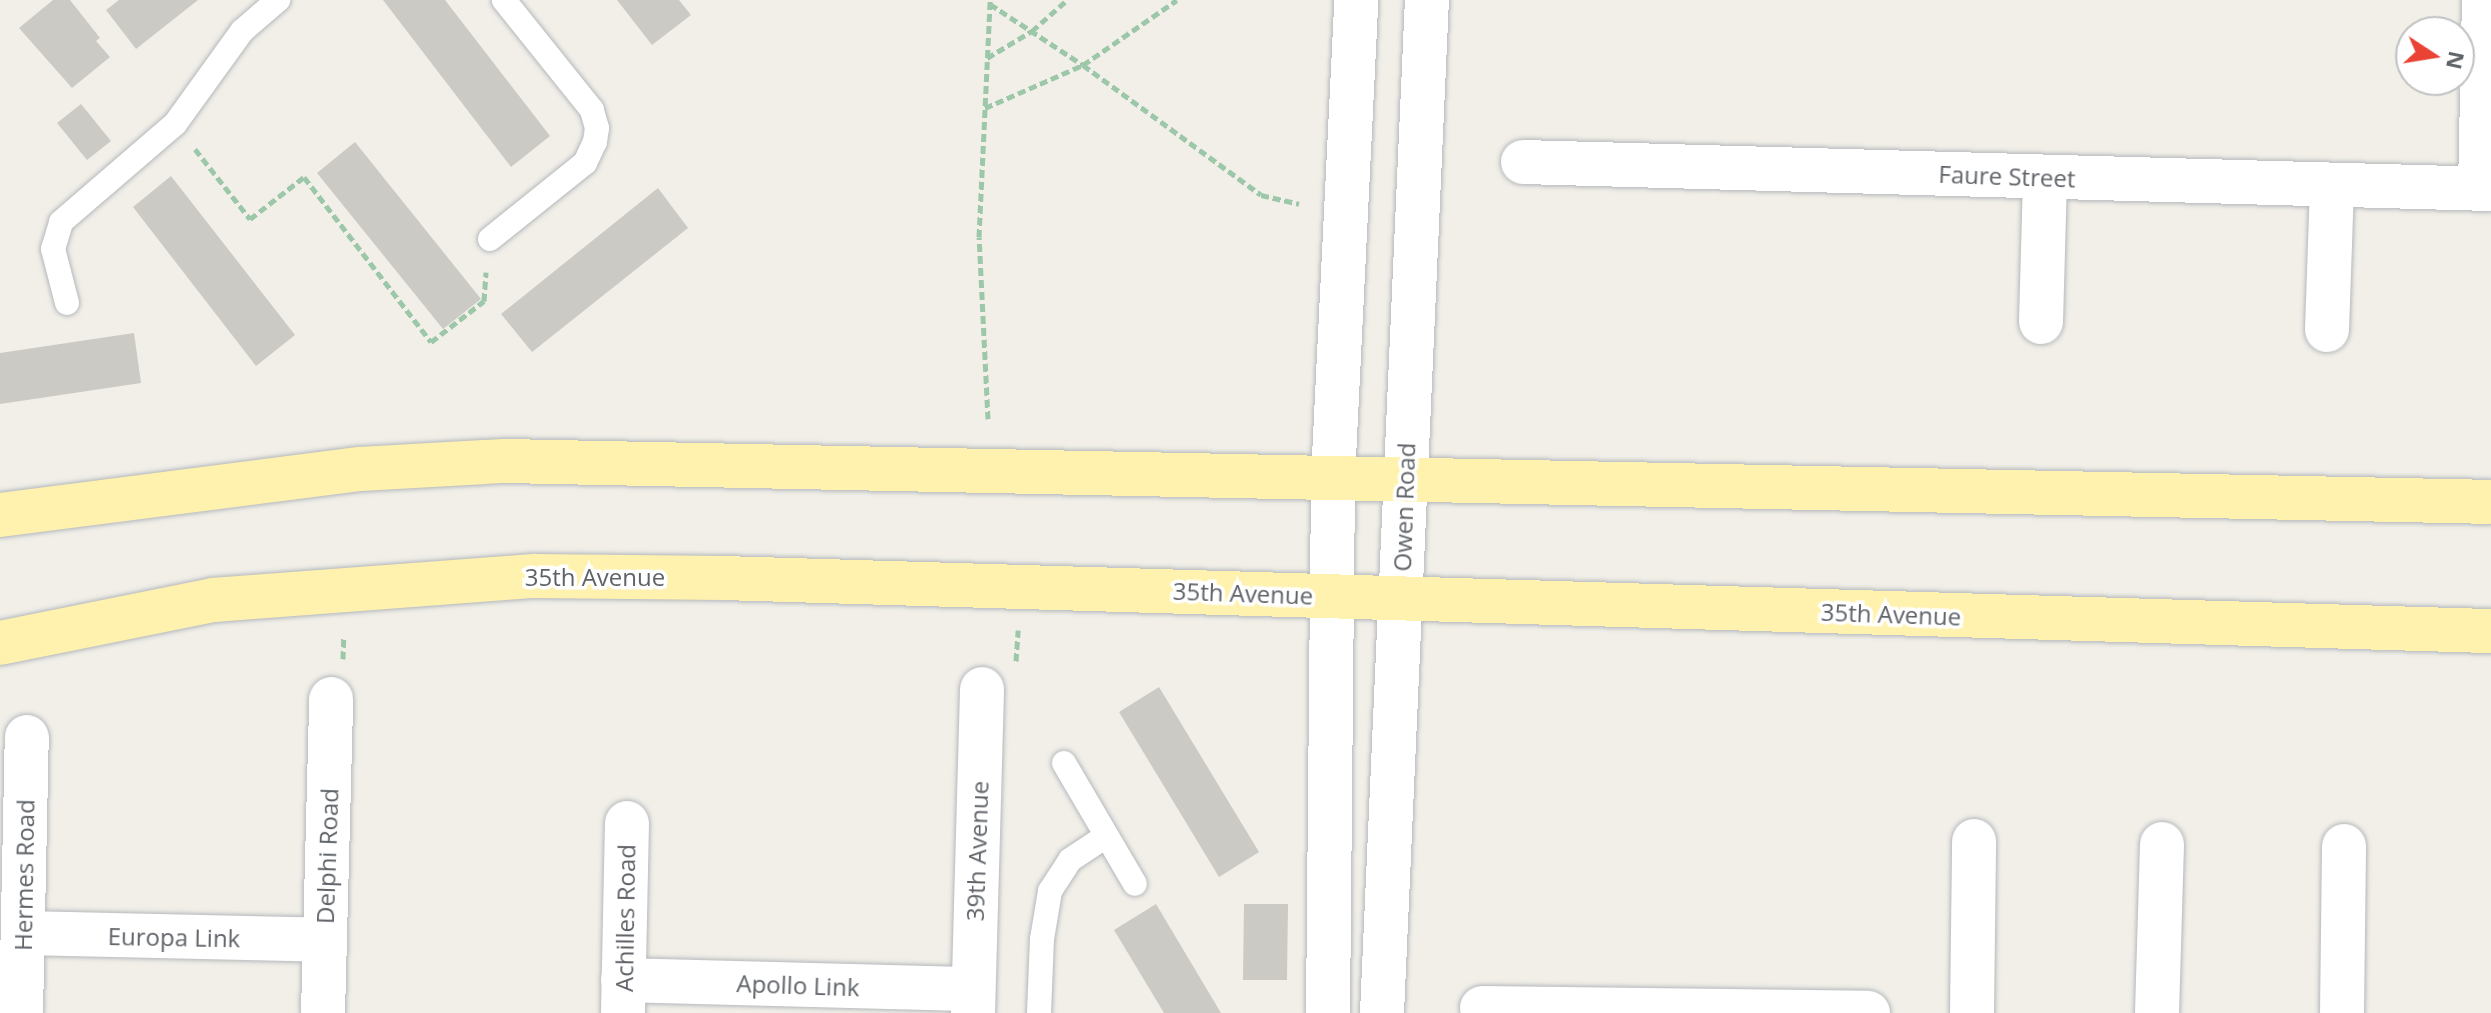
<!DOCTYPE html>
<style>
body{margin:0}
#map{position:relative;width:2491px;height:1013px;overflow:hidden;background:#f1efe8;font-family:"Open Sans",sans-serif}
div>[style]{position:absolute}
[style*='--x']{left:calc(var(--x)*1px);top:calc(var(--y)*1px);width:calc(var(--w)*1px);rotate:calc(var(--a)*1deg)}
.building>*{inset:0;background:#cccac5}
.path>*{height:5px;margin-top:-2.5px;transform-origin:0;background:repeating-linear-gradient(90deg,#9cc7a9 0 8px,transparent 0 12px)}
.roads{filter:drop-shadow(0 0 2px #b5b8bc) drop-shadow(0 0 2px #b5b8bc)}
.service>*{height:24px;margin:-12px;padding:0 12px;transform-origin:12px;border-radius:12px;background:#fff}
.minor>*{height:44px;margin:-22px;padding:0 22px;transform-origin:22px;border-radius:22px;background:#fff}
.tertiary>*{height:44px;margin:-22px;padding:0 22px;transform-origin:22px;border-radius:22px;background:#fff}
.primary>*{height:44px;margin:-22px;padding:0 22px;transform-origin:22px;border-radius:22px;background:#fff2af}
span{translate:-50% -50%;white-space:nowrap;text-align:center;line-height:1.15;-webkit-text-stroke:7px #fff;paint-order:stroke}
.street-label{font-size:24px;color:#5f6368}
.north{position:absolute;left:2395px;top:16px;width:80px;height:80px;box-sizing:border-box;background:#fff;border:2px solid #bfc1c3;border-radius:50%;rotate:102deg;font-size:22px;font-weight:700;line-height:32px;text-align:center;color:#5f6368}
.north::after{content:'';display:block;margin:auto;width:28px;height:36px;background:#ea4335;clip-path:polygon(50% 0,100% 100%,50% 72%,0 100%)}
</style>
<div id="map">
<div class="building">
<i style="clip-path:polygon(53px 0,70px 0,100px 38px,96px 41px,110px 57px,72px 88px,19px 28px)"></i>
<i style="clip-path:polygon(119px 0,198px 0,136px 49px,106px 10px)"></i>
<i style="clip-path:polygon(383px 0,445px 0,550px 136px,511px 167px)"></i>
<i style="clip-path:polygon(617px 0,679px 0,691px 15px,652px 45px)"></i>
<i style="clip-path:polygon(81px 104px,111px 141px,87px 160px,57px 123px)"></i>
<i style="clip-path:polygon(355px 142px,481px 299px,443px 329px,317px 173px)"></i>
<i style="clip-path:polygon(171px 176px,295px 335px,256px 366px,133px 207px)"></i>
<i style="clip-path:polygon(658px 188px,688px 228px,532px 352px,501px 314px)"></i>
<i style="clip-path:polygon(134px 333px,141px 383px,0 404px,0 353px)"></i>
<i style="clip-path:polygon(1159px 687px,1259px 852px,1219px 877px,1119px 712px)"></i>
<i style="clip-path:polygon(1156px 904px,1221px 1013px,1164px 1013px,1114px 930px)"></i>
<i style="clip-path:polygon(1244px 904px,1288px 904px,1287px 980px,1243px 980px)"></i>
</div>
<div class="path">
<i style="--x:990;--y:4;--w:111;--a:33.3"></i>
<i style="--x:1083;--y:65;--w:220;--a:36.1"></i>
<i style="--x:1261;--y:195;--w:39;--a:13"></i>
<i style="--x:987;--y:58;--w:52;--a:-31"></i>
<i style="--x:1032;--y:31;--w:47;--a:-41.5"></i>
<i style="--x:985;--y:108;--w:107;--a:-23.7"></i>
<i style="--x:1083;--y:65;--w:114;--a:-34.7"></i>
<i style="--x:195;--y:149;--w:89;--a:51.8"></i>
<i style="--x:250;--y:219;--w:68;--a:-37.9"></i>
<i style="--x:304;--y:177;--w:208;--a:52.4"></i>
<i style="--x:431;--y:342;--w:67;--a:-37.7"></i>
<i style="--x:484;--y:301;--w:29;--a:-86"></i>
<i style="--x:988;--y:419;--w:182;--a:-92.8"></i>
<i style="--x:979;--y:237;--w:237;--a:-87.3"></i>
<i style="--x:343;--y:659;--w:23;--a:-88"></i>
<i style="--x:1016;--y:661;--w:31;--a:-86"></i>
</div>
<div class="roads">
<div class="service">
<i style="--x:490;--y:239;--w:122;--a:-38.7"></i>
<i style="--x:585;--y:163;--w:23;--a:-65"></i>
<i style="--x:595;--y:142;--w:14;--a:-82"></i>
<i style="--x:597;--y:128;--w:19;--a:-106"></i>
<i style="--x:592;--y:110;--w:141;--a:-128.7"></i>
<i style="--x:67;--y:303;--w:56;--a:-104.5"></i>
<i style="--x:53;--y:249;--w:28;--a:-73"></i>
<i style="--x:61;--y:222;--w:150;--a:-40.7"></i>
<i style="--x:175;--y:124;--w:115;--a:-54.2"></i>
<i style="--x:242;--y:31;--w:48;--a:-40.7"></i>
<i style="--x:1064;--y:763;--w:140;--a:59.6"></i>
<i style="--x:1039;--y:1013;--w:74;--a:-87.7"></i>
<i style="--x:1042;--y:939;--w:49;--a:-80.5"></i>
<i style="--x:1050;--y:891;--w:37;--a:-57"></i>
<i style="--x:1070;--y:860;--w:43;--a:-33.7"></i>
</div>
<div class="minor">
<i style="--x:1523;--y:162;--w:968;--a:1.6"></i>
<i style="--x:2480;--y:189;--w:189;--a:-88.8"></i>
<i style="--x:2041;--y:322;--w:145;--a:-88.4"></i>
<i style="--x:2327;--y:330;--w:145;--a:-88"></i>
<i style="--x:23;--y:933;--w:302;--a:1.3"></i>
<i style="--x:623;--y:980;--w:350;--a:1.5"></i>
<i style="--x:1482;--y:1008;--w:386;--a:0.7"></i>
<i style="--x:21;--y:1013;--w:276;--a:-88.8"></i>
<i style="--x:323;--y:1013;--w:314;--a:-88.5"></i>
<i style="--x:623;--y:1013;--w:190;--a:-88.8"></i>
<i style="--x:973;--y:1013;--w:324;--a:-88.4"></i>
<i style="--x:1972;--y:1013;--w:172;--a:-89.3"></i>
<i style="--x:2157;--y:1013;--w:169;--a:-88.3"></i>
<i style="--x:2342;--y:1013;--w:167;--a:-89.3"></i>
</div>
<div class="tertiary">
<i style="--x:1328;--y:1013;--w:535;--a:-89.46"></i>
<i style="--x:1333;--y:478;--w:479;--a:-87.2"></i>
<i style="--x:1382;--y:1013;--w:1014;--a:-87.46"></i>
</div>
<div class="primary">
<i style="--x:0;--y:515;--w:363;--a:-7.3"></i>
<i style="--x:360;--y:469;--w:145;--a:-3.2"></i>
<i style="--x:505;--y:461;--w:1986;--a:1.18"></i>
<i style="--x:0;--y:643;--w:217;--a:-11.4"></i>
<i style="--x:213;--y:600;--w:322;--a:-4.3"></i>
<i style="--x:534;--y:576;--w:189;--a:0.6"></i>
<i style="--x:723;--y:578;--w:1769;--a:1.72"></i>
</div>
</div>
<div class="street-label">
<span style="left:2007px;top:176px;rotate:2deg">Faure Street</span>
<span style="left:1404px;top:507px;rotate:-88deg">Owen Road</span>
<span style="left:595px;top:577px">35th Avenue</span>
<span style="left:1243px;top:593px;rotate:2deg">35th Avenue</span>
<span style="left:1891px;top:614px;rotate:2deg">35th Avenue</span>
<span style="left:977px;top:851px;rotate:-88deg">39th Avenue</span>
<span style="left:327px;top:856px;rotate:-88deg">Delphi Road</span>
<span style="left:24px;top:875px;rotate:-89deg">Hermes Road</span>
<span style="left:625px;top:918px;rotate:-89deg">Achilles Road</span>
<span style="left:174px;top:937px;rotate:1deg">Europa Link</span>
<span style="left:798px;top:985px;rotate:2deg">Apollo Link</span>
</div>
<div class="north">N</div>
</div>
